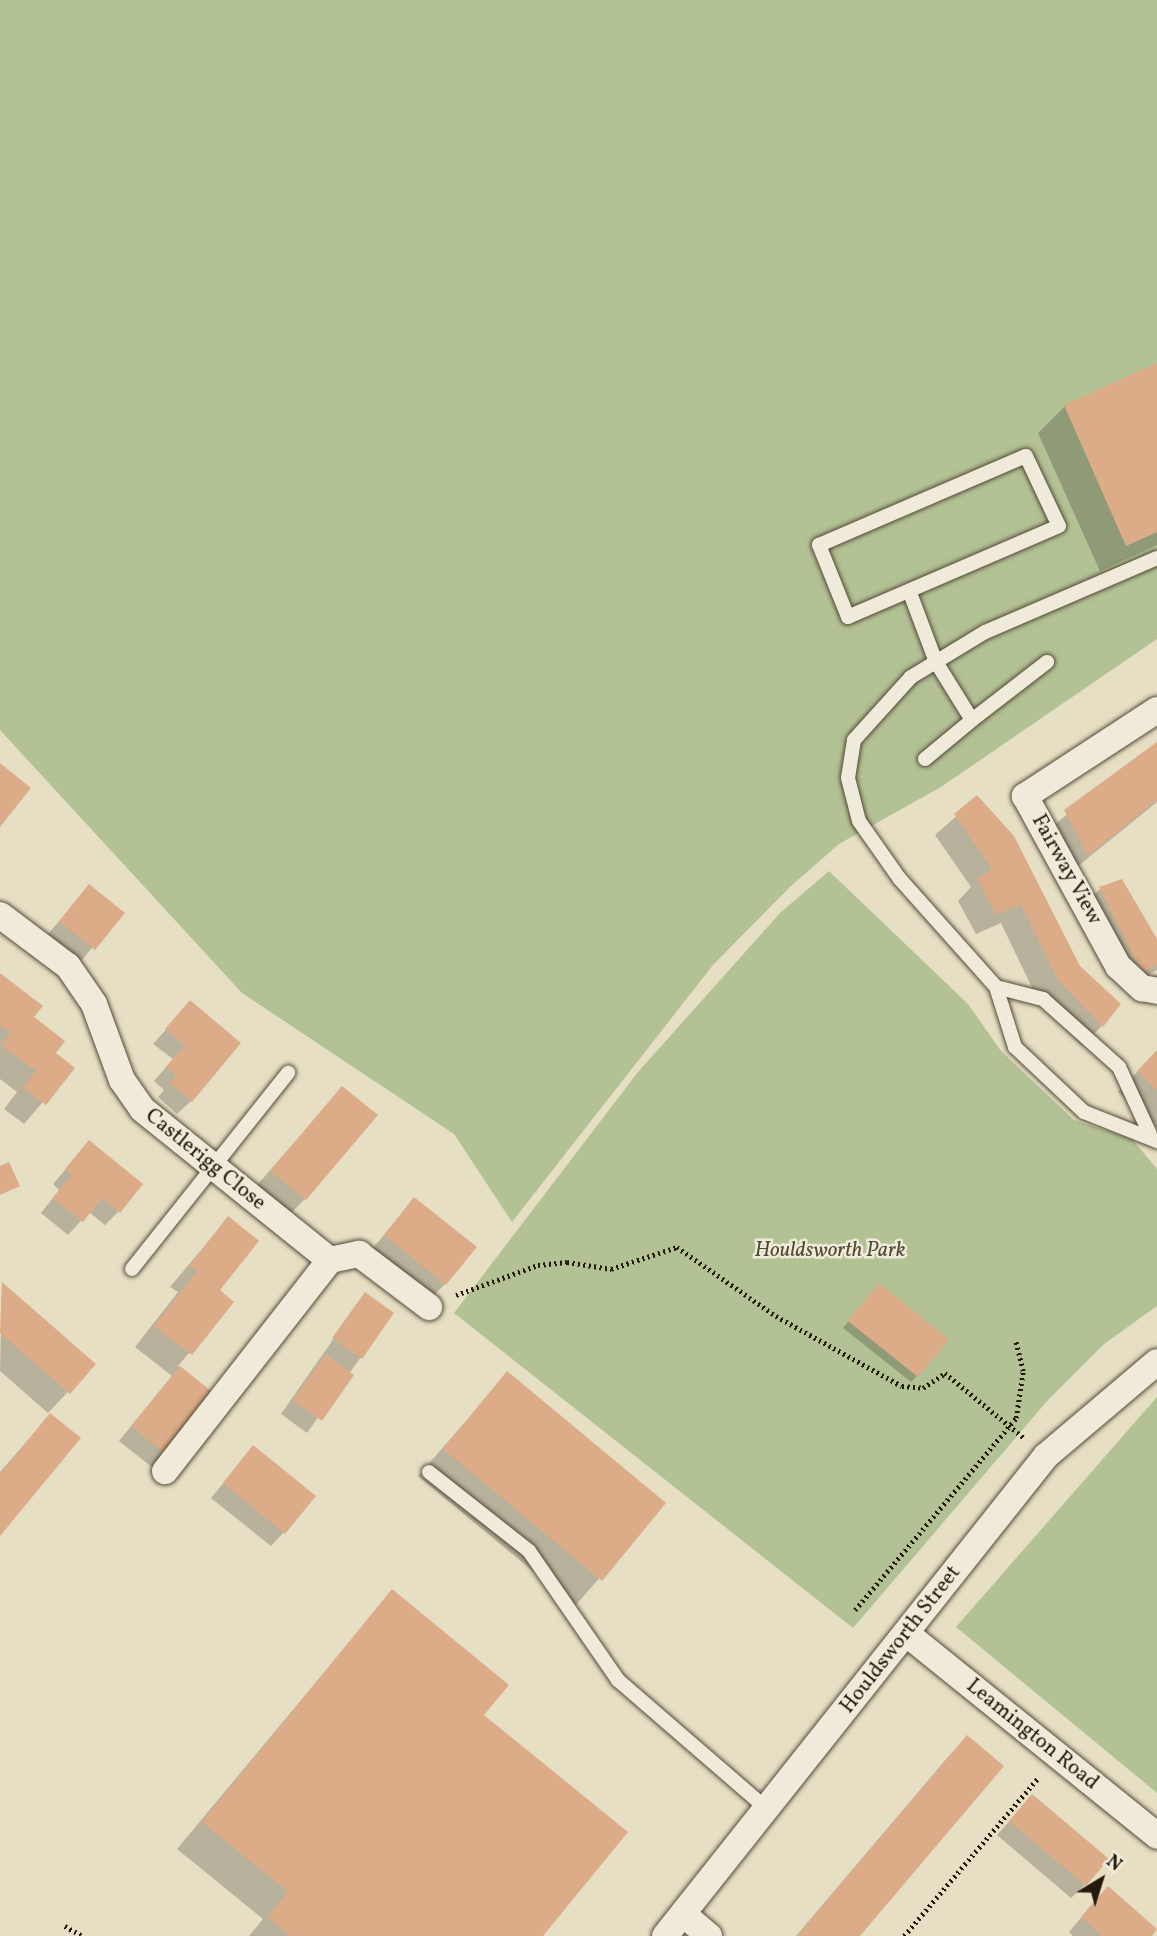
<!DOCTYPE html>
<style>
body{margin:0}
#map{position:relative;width:1157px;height:1936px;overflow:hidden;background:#e6dfc4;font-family:Vollkorn,serif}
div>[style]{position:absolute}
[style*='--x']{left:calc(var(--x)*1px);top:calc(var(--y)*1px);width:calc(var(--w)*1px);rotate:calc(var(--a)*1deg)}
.green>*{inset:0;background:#b3c295}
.shadow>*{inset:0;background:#0003}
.building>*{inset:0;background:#dcac88}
.path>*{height:4.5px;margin-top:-2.25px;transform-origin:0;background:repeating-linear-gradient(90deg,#25190b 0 2px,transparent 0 5.5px)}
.roads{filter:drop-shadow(0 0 2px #554a39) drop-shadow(0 0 2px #554a39)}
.service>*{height:14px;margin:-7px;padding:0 7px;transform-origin:7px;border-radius:7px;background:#efead9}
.minor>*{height:26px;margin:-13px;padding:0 13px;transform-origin:13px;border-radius:13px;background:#efead9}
span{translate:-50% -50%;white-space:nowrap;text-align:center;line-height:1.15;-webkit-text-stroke:5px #efead9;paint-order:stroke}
.street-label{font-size:21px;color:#25190b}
.park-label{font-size:21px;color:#504c34;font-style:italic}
.north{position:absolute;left:1066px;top:1845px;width:70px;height:70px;-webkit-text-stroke:5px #efead9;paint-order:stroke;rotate:38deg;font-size:19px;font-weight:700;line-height:28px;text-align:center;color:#25190b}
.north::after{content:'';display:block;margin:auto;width:24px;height:32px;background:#25190b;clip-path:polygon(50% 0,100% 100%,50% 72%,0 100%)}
</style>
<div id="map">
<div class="green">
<i style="clip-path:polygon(0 0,1157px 0,1157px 639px,941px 787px,839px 844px,791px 886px,713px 965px,512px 1222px,454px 1134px,242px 993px,0 730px)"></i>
<i style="clip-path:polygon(829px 871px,968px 1004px,1001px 1051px,1074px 1120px,1132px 1139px,1157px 1169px,1157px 1306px,1104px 1344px,1048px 1400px,853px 1628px,454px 1313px,638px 1072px,780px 913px)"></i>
<i style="clip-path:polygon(1157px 1397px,1157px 1793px,956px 1627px)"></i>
</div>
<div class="shadow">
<i style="clip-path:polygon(1157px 365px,1157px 545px,1100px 571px,1038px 433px,1065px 406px)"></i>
<i style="clip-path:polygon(1157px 744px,1157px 802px,1067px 875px,1045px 832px)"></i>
<i style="clip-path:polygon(977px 798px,1102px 1026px,1082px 1046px,1038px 1000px,1001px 923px,976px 934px,958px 901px,971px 887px,935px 835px)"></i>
<i style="clip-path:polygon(89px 887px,122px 913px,80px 962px,47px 935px)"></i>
<i style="clip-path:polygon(1100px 889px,1157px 941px,1157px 970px,1128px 985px,1087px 902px)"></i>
<i style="clip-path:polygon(0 975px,53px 1053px,72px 1068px,24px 1124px,4px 1109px,17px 1092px,0 1079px)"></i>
<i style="clip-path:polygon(190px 1003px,191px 1101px,177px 1114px,158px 1097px,164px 1090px,154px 1081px,173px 1059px,153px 1044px)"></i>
<i style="clip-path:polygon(1157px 1051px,1157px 1128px,1118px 1092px)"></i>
<i style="clip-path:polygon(342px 1088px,305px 1199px,285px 1219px,251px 1192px)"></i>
<i style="clip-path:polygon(89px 1142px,118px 1212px,105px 1225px,89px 1212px,68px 1235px,41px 1213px,59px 1190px,53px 1184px)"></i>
<i style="clip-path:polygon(414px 1200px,445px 1284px,432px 1297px,372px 1249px)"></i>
<i style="clip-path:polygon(228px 1218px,218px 1290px,232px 1302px,178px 1366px,214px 1395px,153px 1468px,119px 1441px,172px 1376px,135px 1347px,178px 1292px,170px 1287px)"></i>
<i style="clip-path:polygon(2px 1284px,93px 1365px,48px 1413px,0 1371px)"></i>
<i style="clip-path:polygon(873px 1292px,917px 1376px,911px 1382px,843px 1328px)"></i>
<i style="clip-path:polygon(365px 1294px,392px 1313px,307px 1433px,281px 1414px)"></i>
<i style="clip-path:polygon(507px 1374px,664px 1504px,575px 1606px,418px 1476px)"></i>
<i style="clip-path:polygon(50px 1415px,0 1534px,0 1472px)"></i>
<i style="clip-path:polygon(253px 1447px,284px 1532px,271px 1546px,211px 1498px)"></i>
<i style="clip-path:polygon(392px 1591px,482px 1715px,541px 1936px,249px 1936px,263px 1919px,177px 1849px)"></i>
<i style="clip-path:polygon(967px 1738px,858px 1936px,796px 1936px,947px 1758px)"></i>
<i style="clip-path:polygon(1019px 1810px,1085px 1885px,1071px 1898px,997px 1835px)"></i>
<i style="clip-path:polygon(1095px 1901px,1149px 1936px,1073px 1936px,1069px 1932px)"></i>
</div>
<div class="building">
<i style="clip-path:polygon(1157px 363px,1157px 532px,1126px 546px,1064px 405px)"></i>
<i style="clip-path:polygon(1157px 742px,1157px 800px,1088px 856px,1064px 810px)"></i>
<i style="clip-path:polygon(0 763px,31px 788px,0 827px)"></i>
<i style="clip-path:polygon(977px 795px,1014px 836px,1080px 966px,1121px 1004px,1103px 1027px,1058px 980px,1021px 904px,996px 915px,977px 879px,992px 869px,954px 814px)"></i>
<i style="clip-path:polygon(1122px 879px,1157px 939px,1157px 965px,1142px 973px,1099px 887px)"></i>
<i style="clip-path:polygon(89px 884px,125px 913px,95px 950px,59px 921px)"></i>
<i style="clip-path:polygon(0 973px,43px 1006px,34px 1017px,65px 1041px,56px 1053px,75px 1068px,46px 1105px,23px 1088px,36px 1071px,1px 1045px,10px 1033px,0 1026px)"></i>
<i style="clip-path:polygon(190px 1000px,241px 1043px,192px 1102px,170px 1083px,176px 1075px,166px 1067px,185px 1045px,165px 1029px)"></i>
<i style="clip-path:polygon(1157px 1050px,1157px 1090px,1137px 1071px)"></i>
<i style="clip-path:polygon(342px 1086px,378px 1115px,306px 1200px,270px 1171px)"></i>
<i style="clip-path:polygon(89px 1140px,143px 1184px,120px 1213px,102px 1198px,83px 1222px,53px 1199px,72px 1175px,65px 1169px)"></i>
<i style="clip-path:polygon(9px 1162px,20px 1186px,0 1195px,0 1166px)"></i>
<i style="clip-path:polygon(414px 1197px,477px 1247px,446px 1285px,384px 1235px)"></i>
<i style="clip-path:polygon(228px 1216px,259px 1241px,220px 1290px,234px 1302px,192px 1355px,154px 1326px,197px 1271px,189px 1266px)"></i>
<i style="clip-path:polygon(2px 1282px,96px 1364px,70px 1394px,0 1333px)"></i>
<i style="clip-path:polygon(879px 1283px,949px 1340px,918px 1377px,848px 1321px)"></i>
<i style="clip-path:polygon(365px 1292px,394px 1313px,362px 1359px,332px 1338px)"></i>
<i style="clip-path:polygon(326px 1354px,354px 1375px,322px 1421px,293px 1400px)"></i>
<i style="clip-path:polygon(180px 1366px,216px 1395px,167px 1455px,131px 1426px)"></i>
<i style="clip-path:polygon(507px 1371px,666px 1503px,602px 1581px,443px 1449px)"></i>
<i style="clip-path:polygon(50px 1413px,81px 1438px,0 1536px,0 1474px)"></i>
<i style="clip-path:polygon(253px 1445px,316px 1496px,285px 1534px,223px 1483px)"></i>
<i style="clip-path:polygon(392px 1589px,509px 1685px,484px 1715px,628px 1832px,543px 1936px,291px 1936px,267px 1917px,288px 1892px,202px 1822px)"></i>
<i style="clip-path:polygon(967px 1735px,1004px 1766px,860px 1936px,797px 1936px)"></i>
<i style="clip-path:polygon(1032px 1794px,1109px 1859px,1086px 1886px,1009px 1821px)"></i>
<i style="clip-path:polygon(1108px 1886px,1157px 1929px,1152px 1936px,1102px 1936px,1081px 1917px)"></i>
</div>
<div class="path">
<i style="--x:456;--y:1295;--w:87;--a:-20.1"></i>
<i style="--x:538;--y:1265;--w:29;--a:-6"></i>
<i style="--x:567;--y:1262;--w:45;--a:9"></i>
<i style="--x:611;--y:1269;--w:70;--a:-18.4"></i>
<i style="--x:677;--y:1247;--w:121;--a:34.9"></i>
<i style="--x:776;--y:1316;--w:144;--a:29.1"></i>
<i style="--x:902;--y:1386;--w:21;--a:5"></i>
<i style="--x:923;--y:1388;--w:27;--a:-34"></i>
<i style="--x:945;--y:1373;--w:102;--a:39.4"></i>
<i style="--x:855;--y:1610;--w:251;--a:-50"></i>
<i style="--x:1016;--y:1418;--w:48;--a:-81.5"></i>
<i style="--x:1023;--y:1371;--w:30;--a:-104"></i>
<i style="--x:65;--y:1926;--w:20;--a:30"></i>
<i style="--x:904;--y:1936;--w:207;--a:-49.7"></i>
</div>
<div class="roads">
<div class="service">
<i style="--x:1026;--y:456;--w:77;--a:64.8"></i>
<i style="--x:1059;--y:526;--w:230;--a:156.7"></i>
<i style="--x:848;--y:617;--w:78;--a:-111.9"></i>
<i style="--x:819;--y:545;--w:225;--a:-23.3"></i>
<i style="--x:1157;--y:558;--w:187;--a:156.7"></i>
<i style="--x:985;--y:632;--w:87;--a:148.7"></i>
<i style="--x:911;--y:677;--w:85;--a:132.1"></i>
<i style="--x:854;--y:740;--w:38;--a:99"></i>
<i style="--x:848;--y:778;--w:44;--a:75.7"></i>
<i style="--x:859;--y:821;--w:70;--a:54.9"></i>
<i style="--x:899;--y:878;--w:146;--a:48.3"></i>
<i style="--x:996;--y:987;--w:63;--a:72.4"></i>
<i style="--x:1015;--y:1047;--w:95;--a:43.3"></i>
<i style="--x:1084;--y:1112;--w:79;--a:21.7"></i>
<i style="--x:910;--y:593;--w:74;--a:69.4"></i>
<i style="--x:936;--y:662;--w:68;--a:58.2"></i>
<i style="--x:972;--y:720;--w:95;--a:-37.7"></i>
<i style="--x:925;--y:759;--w:61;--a:-39.7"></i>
<i style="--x:996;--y:987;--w:49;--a:14.3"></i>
<i style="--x:1043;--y:999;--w:102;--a:41.8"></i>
<i style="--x:1119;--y:1067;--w:74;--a:65.2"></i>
<i style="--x:132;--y:1269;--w:251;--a:-51.5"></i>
<i style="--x:429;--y:1472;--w:127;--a:38.3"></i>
<i style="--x:529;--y:1551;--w:157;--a:55.4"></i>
<i style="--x:618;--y:1680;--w:197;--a:40.9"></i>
</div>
<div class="minor">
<i style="--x:1157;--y:710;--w:158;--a:146.9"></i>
<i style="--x:1025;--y:796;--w:194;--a:61.3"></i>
<i style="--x:1118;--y:966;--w:33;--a:43"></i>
<i style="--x:1142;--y:988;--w:15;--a:11"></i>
<i style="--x:0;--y:915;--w:85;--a:36.9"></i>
<i style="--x:68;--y:966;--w:46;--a:55.6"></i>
<i style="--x:94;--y:1004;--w:81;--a:69.8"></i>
<i style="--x:122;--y:1080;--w:35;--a:55"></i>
<i style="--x:142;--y:1109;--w:241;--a:38.8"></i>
<i style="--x:330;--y:1260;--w:268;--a:128"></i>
<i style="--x:330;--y:1260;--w:30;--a:-12"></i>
<i style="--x:359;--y:1254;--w:88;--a:37.1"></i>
<i style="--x:907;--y:1634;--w:321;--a:38.9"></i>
<i style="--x:683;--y:1914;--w:34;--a:40"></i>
<i style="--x:665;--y:1936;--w:613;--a:-51.56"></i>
<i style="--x:1046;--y:1456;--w:145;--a:-40.3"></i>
</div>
</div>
<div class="street-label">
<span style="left:1066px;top:870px;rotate:61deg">Fairway View</span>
<span style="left:205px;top:1160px;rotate:39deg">Castlerigg Close</span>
<span style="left:901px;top:1640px;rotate:-52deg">Houldsworth Street</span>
<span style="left:1032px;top:1735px;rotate:39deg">Leamington Road</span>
</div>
<div class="park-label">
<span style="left:830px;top:1251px">Houldsworth Park</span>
</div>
<div class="north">N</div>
</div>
